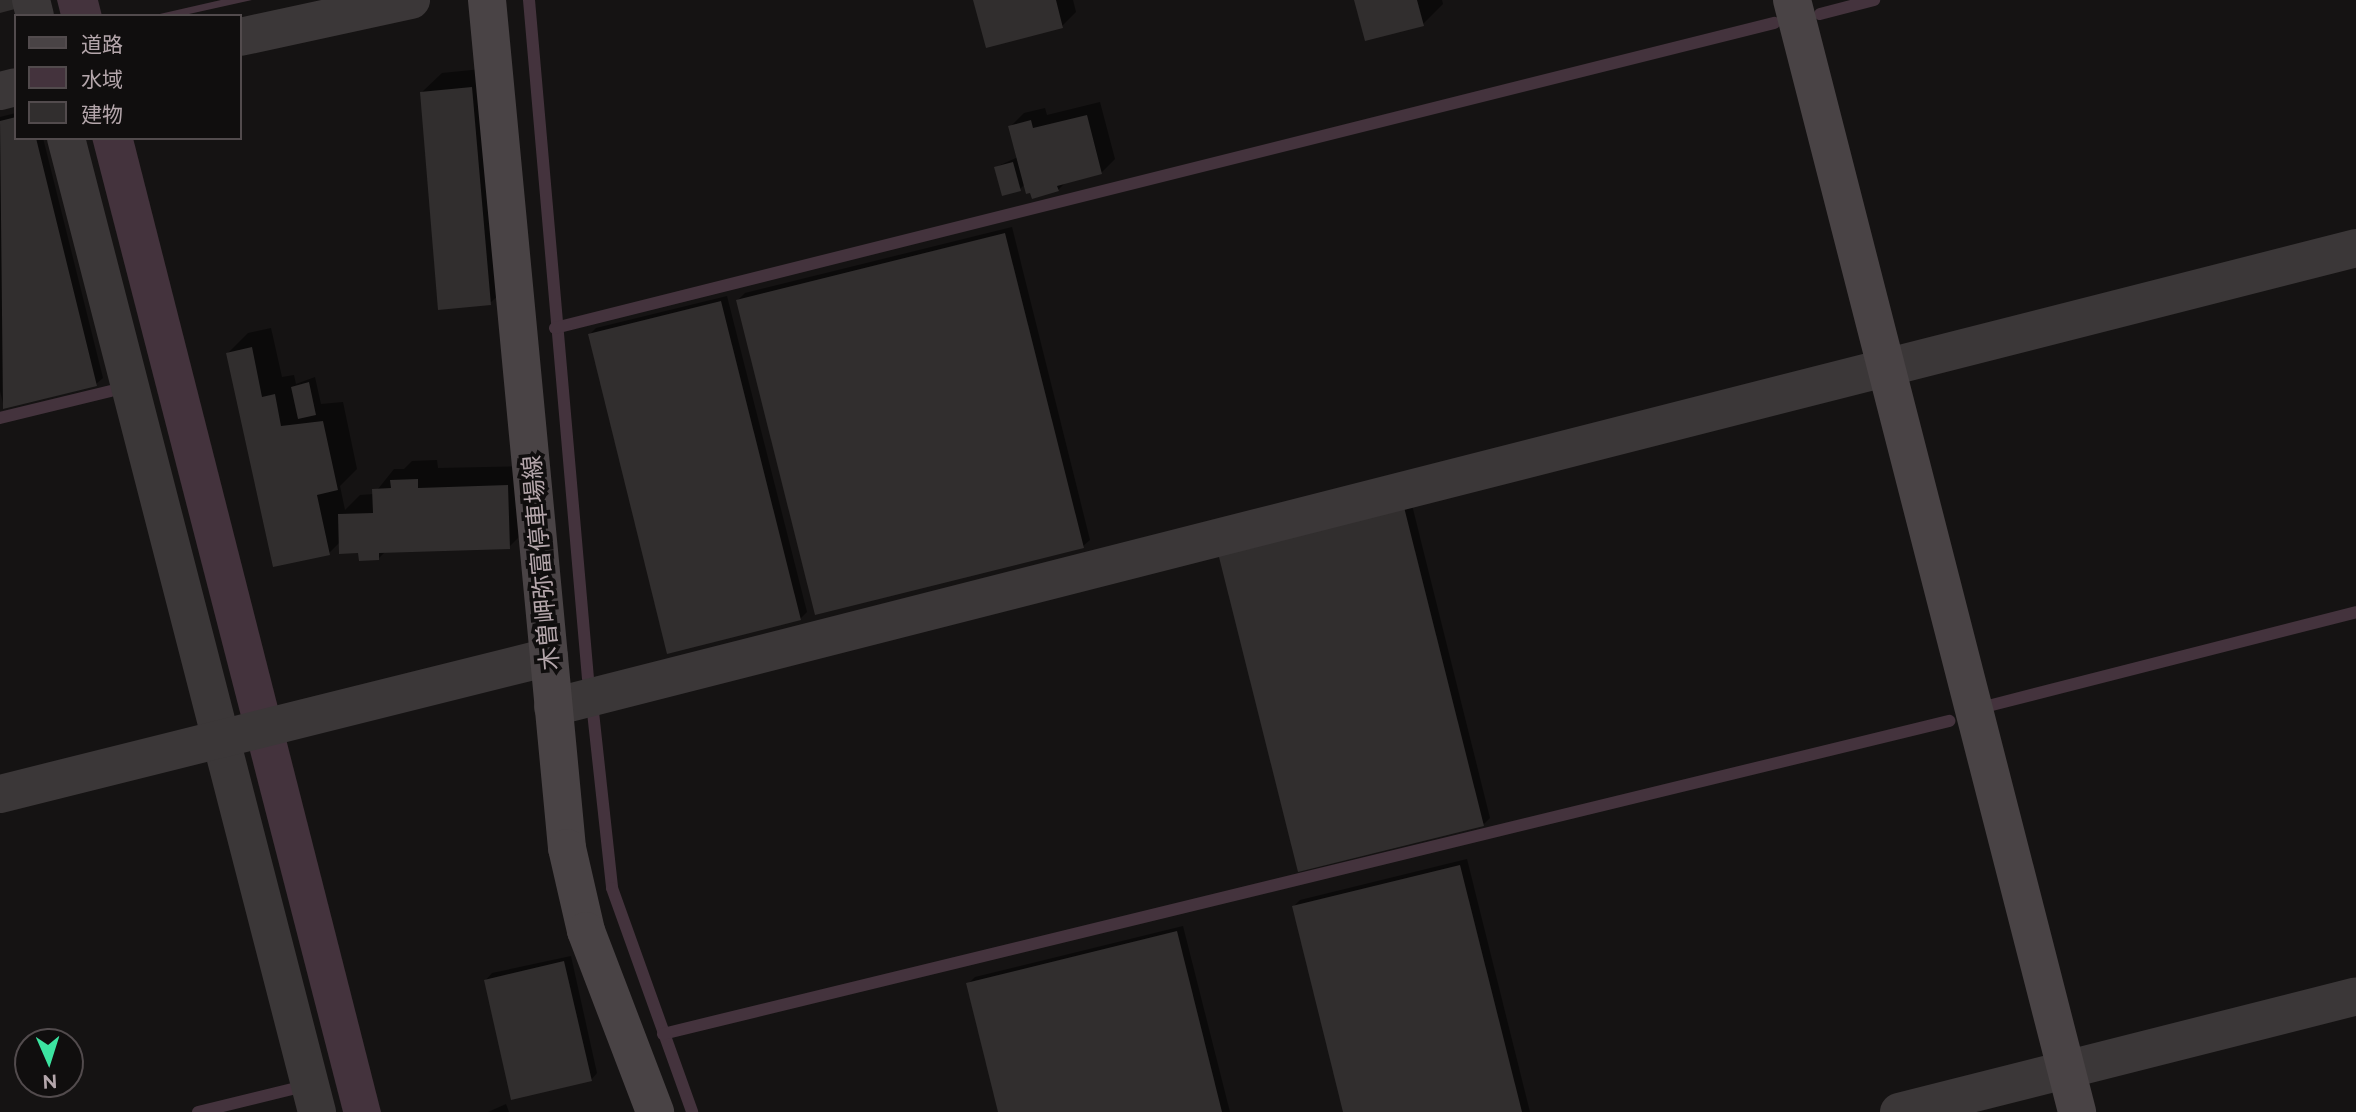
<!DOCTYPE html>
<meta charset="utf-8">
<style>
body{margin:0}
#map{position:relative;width:2356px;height:1112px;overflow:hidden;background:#151313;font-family:Raleway,"Noto Sans JP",sans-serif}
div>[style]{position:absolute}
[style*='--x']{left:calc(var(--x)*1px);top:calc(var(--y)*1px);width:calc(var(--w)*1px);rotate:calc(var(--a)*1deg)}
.water>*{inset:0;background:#44333d}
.shadow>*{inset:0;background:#0007}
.stream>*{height:12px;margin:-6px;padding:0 6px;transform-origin:6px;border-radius:6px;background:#44333d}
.building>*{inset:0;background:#312e2e}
.street>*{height:38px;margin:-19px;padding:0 19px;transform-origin:19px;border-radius:19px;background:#3b3738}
.secondary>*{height:38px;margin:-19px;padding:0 19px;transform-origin:19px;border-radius:19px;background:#494345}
span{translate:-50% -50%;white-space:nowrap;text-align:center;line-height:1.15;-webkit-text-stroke:7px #100e0e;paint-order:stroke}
.street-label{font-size:24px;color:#b4a6ab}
.legend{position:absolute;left:14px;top:14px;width:228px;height:126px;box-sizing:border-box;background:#100e0e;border:2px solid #524b4d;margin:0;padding:9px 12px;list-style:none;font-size:21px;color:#b4a6ab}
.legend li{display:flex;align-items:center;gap:14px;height:35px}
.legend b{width:35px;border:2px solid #524b4d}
.north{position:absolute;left:14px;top:1028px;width:70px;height:70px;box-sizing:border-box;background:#100e0e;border:2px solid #524b4d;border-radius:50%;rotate:177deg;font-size:19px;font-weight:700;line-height:28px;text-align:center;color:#b4a6ab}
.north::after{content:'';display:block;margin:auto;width:24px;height:32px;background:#3ce4a1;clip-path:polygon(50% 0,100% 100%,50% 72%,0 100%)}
</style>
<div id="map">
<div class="water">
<i style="clip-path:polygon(57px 0,98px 0,102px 16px,61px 16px)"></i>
<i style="clip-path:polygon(221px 0,252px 0,180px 16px,151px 16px)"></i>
<i style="clip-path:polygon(92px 138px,133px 138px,381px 1112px,343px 1112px)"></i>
</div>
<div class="shadow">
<i style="clip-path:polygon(975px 0,1073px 0,1076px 12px,1062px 26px)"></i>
<i style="clip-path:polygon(1356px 0,1442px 0,1443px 4px,1423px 24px)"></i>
<i style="clip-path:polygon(492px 68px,511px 283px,490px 303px,421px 93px,442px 73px)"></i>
<i style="clip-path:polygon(1100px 102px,1115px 159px,1101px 173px,1066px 182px,1058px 190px,1025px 184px,1020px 189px,996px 167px,1018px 157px,1010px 127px,1024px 113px,1045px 108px,1047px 115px)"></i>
<i style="clip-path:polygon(16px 113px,16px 138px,43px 138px,103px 378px,96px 384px,4px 407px,0 391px,0 117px)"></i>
<i style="clip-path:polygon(1012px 227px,1090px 540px,1083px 546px,738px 300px,745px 293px)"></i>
<i style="clip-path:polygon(727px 296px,807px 612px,800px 619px,590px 334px,596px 328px)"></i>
<i style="clip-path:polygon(271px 328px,282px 377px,294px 375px,296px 384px,315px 377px,321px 404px,343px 402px,357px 469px,340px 486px,345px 510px,360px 495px,374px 494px,394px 469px,404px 469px,412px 461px,437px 460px,438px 468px,528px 466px,529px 527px,509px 547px,386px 551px,378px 559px,340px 542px,329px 553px,228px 353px,248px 333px)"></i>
<i style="clip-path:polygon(1411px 501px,1490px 818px,1484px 824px,1220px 554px)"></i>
<i style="clip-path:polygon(1467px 859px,1530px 1112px,1345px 1112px,1294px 906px,1300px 900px)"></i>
<i style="clip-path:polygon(1183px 926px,1230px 1112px,1000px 1112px,968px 984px,975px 977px)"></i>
<i style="clip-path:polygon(571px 956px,597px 1073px,591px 1080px,486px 980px,492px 973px)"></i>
<i style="clip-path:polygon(506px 1104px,509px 1112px,488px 1112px)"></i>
</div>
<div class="stream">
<i style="--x:529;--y:0;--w:681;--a:85.03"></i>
<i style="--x:1820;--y:14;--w:56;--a:-14.5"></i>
<i style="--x:555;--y:328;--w:1257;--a:-14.05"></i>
<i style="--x:0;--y:418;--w:114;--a:-13.7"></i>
<i style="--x:1992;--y:705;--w:376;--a:-14.3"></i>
<i style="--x:593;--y:712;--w:177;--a:83.8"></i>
<i style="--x:612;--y:888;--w:238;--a:70.3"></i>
<i style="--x:663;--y:1034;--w:1324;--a:-13.68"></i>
<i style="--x:198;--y:1112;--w:97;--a:-13.7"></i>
</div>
<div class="building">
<i style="clip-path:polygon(0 0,13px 0,15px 9px,0 13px)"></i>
<i style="clip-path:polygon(973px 0,1056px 0,1063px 28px,986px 48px)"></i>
<i style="clip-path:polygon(1354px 0,1417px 0,1424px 26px,1365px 41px)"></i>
<i style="clip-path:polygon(472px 87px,491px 305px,438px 310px,420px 92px)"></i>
<i style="clip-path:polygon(1087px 115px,1102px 174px,1057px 186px,1059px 191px,1032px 199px,1030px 193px,1026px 194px,1008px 126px,1031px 120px,1033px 128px)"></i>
<i style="clip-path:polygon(16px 117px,16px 138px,36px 138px,97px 386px,3px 409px,0 121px)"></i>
<i style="clip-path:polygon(1013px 162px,1021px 191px,1002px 196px,994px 167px)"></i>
<i style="clip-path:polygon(1005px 233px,1084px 548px,815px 615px,736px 300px)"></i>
<i style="clip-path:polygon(721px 301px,801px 620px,667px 654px,588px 334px)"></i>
<i style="clip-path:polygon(252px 347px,262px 397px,275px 394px,281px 426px,323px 421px,338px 490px,317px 495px,330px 555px,273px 567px,226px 353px)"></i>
<i style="clip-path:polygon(309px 382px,316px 415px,298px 419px,291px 387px)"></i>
<i style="clip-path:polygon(418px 479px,418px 488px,508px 485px,510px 549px,379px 553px,379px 560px,359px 561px,358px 553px,339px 554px,338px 514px,373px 513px,372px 489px,391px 488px,390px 480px)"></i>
<i style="clip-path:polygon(1404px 507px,1484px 826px,1298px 872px,1218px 553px)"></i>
<i style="clip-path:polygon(1460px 865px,1522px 1112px,1343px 1112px,1292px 906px)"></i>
<i style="clip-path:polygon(1177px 931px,1222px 1112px,998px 1112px,966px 983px)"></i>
<i style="clip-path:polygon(564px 961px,592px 1081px,511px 1100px,484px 980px)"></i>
</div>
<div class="street">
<i style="--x:31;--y:0;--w:16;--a:76"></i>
<i style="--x:240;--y:37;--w:175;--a:-12.2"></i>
<i style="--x:0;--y:91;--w:16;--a:-14"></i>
<i style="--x:66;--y:138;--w:1006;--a:75.55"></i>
<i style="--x:553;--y:707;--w:1861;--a:-14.28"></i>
<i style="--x:0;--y:794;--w:566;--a:-14.01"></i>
<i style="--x:1899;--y:1112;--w:471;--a:-14.2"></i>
</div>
<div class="secondary">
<i style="--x:487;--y:0;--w:852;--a:84.61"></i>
<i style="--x:567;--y:848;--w:85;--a:77.1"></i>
<i style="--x:586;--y:931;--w:194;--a:69.1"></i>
<i style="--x:1792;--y:0;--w:1148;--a:75.62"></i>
</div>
<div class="street-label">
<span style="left:541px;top:563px;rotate:-95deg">木曽岬弥富停車場線</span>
</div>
<ul class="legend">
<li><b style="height:9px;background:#494345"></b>道路</li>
<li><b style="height:19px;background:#44333d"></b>水域</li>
<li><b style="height:19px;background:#312e2e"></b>建物</li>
</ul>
<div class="north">N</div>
</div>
